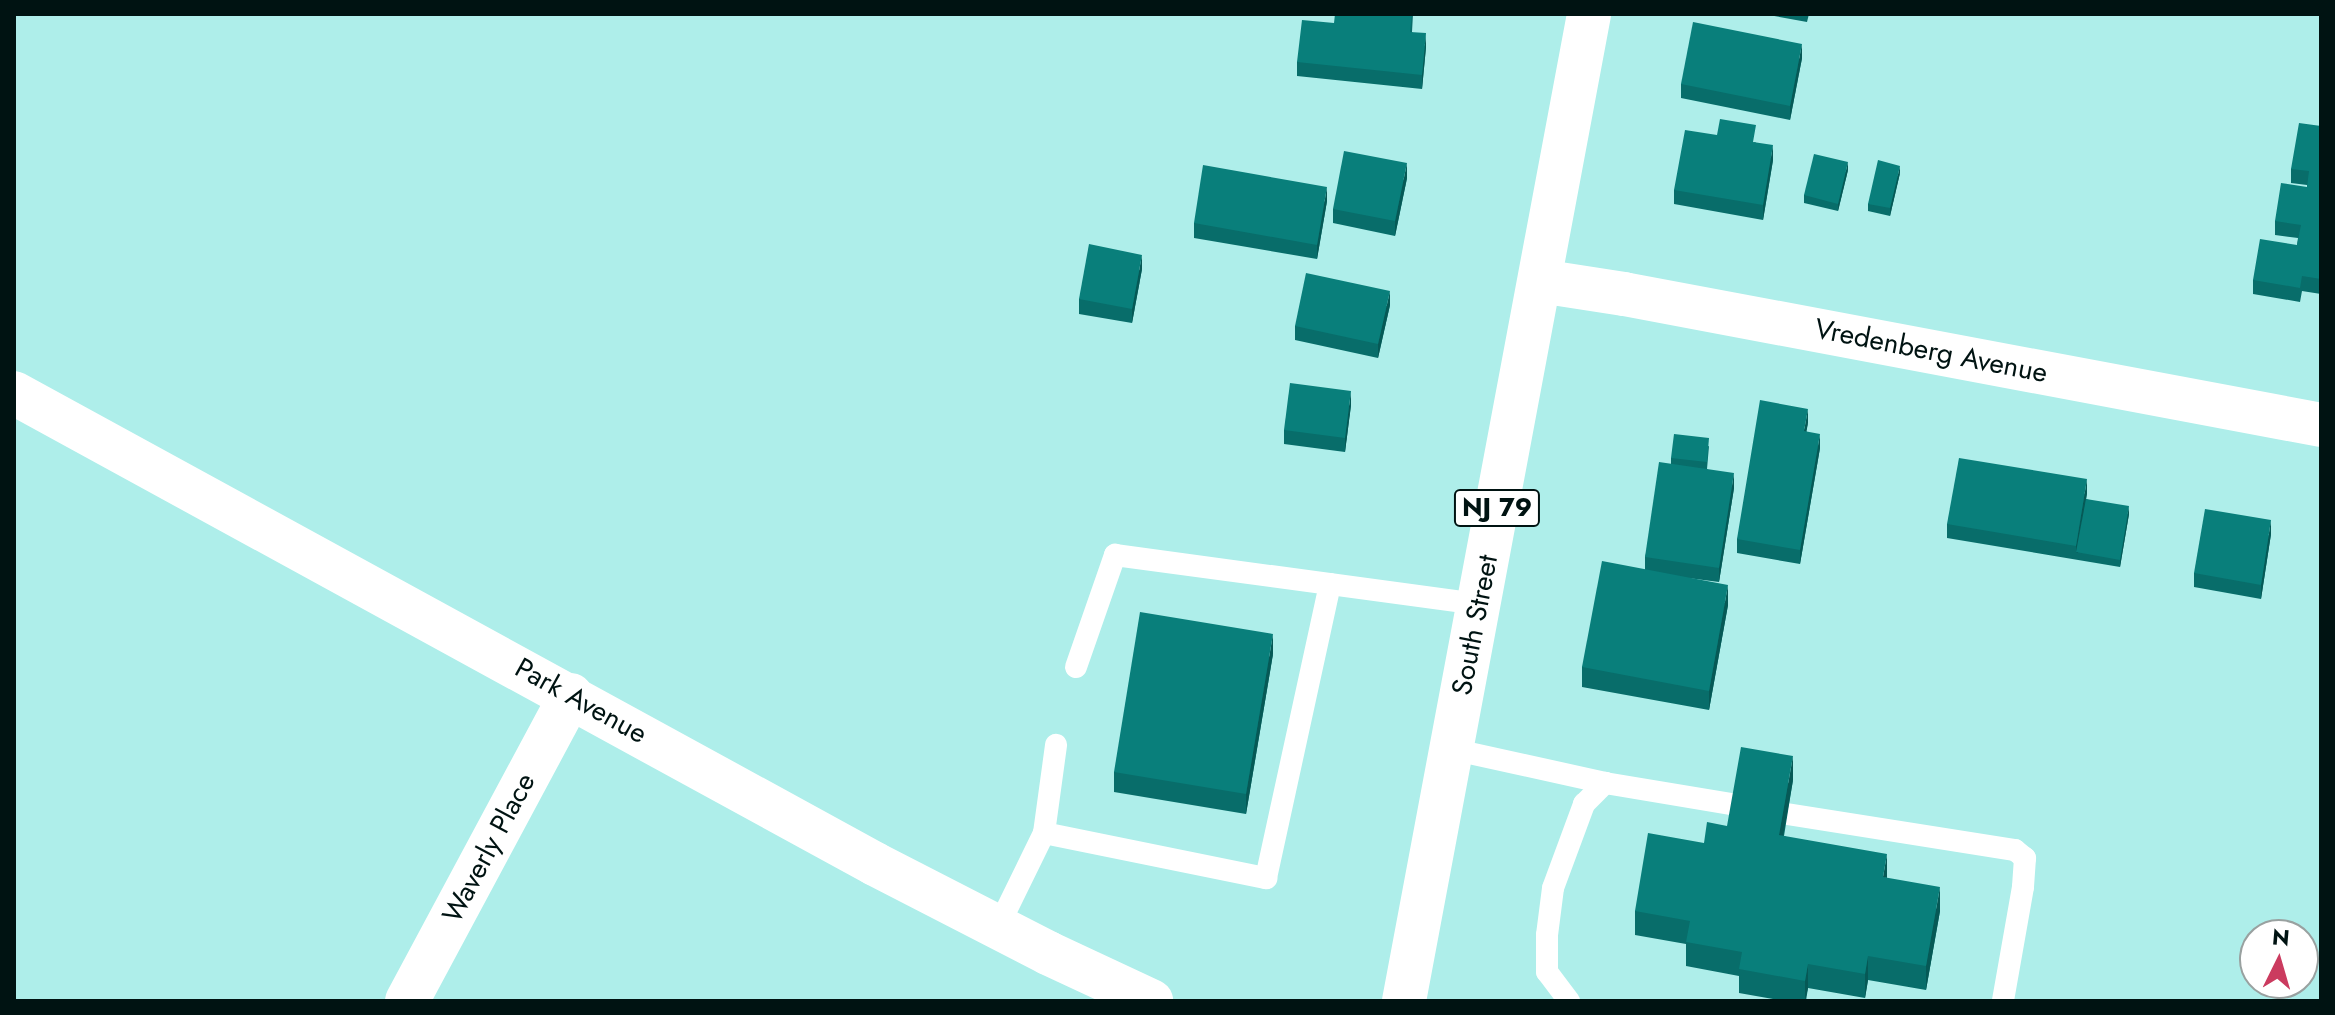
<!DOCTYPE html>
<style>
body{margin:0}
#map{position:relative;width:2335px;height:1015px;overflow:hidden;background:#aeeeea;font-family:Jost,sans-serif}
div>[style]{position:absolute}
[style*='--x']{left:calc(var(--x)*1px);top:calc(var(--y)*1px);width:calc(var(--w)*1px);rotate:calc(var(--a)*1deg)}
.service>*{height:22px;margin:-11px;padding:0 11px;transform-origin:11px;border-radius:11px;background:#fff}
.minor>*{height:44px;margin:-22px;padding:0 22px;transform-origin:22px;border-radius:22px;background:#fff}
.primary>*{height:44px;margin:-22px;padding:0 22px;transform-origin:22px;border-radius:22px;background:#fff}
.wall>*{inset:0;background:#086d6a}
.shaded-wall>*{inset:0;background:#065956}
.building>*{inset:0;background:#097f7b}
span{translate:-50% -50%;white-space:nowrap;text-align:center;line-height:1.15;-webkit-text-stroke:6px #fff;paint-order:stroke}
.shield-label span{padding:2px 6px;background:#fff;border:2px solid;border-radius:6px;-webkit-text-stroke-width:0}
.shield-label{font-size:26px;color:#001312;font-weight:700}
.street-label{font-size:28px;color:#001312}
.frame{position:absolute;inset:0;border:16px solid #001312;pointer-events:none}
.north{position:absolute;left:2239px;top:919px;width:80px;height:80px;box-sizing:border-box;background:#fff;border:2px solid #99a1a0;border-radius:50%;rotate:5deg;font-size:22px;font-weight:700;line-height:32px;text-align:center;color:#001312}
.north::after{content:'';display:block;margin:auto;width:28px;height:36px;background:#cb3b5f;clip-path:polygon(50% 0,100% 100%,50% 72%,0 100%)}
</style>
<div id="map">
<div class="service">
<i style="--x:1076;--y:667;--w:119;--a:-70.8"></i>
<i style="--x:1115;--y:555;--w:367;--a:7.7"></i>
<i style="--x:1451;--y:749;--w:158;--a:12.4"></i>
<i style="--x:1787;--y:814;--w:231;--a:9"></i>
<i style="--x:2015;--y:850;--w:13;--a:39"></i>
<i style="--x:2025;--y:858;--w:29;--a:94"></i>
<i style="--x:2023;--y:887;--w:116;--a:100"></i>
<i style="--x:1044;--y:833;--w:227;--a:11.5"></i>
<i style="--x:1266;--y:878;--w:301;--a:-77.7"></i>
<i style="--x:998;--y:927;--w:105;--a:-63.9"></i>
<i style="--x:1044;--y:833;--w:89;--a:-82.2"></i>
<i style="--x:1569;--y:1001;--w:36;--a:-127"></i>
<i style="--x:1547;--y:972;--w:37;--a:-90"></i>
<i style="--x:1547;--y:935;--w:47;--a:-82.7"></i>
<i style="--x:1553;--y:888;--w:90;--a:-69.7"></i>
<i style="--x:1584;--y:804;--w:30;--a:-45"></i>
<i style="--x:1605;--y:783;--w:133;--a:9.5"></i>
</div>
<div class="minor">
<i style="--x:1540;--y:281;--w:85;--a:8.8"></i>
<i style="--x:1624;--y:294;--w:709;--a:10.64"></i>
<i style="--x:407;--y:1001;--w:347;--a:-61.8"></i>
</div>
<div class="primary">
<i style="--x:14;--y:393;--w:981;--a:28.68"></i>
<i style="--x:875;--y:864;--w:195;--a:27.2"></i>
<i style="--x:1048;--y:953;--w:114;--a:25"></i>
<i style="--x:1404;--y:1001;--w:1004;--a:-79.38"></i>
</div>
<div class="wall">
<i style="clip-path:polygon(1413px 14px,1412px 32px,1426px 47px,1422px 89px,1297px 76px,1297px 62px,1334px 23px)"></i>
<i style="clip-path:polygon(1763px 14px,1809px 14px,1807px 22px)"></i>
<i style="clip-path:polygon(1802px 58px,1790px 120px,1681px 98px,1681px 84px)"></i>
<i style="clip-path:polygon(2321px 126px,2321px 294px,2302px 291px,2300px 302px,2253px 294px,2253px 280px,2297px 245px,2298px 238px,2275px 235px,2275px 221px,2307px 187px,2307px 185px,2291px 183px,2291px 169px)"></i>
<i style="clip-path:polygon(1755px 142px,1773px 160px,1763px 220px,1674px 204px,1674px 190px)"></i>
<i style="clip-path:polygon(1848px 170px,1838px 211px,1804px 203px,1804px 195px)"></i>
<i style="clip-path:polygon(1900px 173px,1890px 216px,1868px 211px,1868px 204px)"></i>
<i style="clip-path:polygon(1407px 178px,1395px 236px,1333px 223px,1333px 209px)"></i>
<i style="clip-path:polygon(1327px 201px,1317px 259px,1194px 238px,1194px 223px)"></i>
<i style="clip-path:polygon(1142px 269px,1132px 323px,1079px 314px,1079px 299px)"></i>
<i style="clip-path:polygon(1390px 305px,1378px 358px,1295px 340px,1295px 326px)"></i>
<i style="clip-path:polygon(1351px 405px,1345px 452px,1284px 444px,1284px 430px)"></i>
<i style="clip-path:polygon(1808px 423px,1806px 431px,1820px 448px,1800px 564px,1737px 553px,1737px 539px)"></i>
<i style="clip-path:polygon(1709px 446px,1707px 469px,1734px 488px,1719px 582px,1688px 578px,1728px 605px,1709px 710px,1582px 687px,1582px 667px,1645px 569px,1645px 557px,1671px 464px,1671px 458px)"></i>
<i style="clip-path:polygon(2087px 493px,2086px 499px,2129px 514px,2120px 567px,1947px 538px,1947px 524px)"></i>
<i style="clip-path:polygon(2271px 534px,2261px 599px,2194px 587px,2194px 573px)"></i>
<i style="clip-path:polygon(1273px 654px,1246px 814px,1114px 792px,1114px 772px)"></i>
<i style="clip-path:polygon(1793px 780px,1784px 836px,1887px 878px,1940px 911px,1926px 990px,1868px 980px,1865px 998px,1808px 988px,1806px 1001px,1785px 1001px,1739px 993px,1739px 976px,1686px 966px,1686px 944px,1635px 935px,1635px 911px,1704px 843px)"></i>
</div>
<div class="shaded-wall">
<i style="clip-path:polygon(1426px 33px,1426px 47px,1422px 89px,1422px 75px)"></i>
<i style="clip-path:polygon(1802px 44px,1802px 58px,1790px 120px,1790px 106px)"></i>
<i style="clip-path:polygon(1773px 145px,1773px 160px,1763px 220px,1763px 205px)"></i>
<i style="clip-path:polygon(1848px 162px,1848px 170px,1838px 211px,1838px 204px)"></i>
<i style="clip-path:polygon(1407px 163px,1407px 178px,1395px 236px,1395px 221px)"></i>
<i style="clip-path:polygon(1900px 166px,1900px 173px,1890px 216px,1890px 208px)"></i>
<i style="clip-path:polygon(1327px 187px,1327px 201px,1317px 259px,1317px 245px)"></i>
<i style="clip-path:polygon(1142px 255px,1142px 269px,1132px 323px,1132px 309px)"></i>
<i style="clip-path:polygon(1390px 291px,1390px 305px,1378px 358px,1378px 344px)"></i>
<i style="clip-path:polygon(1351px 391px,1351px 405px,1345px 452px,1345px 438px)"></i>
<i style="clip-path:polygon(1808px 409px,1808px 423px,1804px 445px,1804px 431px)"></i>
<i style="clip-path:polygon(1820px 434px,1820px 448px,1800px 564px,1800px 550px)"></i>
<i style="clip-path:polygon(1734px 473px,1734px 488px,1719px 582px,1719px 568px)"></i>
<i style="clip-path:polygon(2087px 479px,2087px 493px,2078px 553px,2076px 552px,2076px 546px)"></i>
<i style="clip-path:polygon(2129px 506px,2129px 514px,2120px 567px,2120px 560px)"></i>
<i style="clip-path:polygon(2271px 520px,2271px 534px,2261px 599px,2261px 585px)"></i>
<i style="clip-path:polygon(1728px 585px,1728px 605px,1709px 710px,1709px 691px)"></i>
<i style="clip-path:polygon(1273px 634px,1273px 654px,1246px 814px,1246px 794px)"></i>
<i style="clip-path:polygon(1793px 756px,1793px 780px,1779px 859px,1779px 835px)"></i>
<i style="clip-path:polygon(1887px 854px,1887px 878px,1883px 877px)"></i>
<i style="clip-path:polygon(1940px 887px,1940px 911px,1926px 990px,1926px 966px)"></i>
<i style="clip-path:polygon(1868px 956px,1868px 980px,1865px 998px,1865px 974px)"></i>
<i style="clip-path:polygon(1808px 964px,1808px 988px,1805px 1001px,1805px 981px)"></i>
</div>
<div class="building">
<i style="clip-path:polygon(1335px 14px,1412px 14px,1410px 32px,1426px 33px,1422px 75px,1297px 62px,1302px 20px,1334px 23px)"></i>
<i style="clip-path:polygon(1693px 22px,1802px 44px,1790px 106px,1681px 84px)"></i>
<i style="clip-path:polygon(1720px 119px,1756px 125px,1753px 142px,1773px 145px,1763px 205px,1674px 190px,1685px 130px,1717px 135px)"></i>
<i style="clip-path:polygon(2299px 123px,2321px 126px,2321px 279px,2302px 276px,2300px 288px,2253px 280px,2260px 239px,2297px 245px,2301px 225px,2275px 221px,2281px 183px,2307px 187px,2309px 171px,2291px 169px)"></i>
<i style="clip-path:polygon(1344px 151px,1407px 163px,1395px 221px,1333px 209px)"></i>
<i style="clip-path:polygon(1814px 154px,1848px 162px,1838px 204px,1804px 195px)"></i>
<i style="clip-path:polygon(1878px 160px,1900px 166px,1890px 208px,1868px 204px)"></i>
<i style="clip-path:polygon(1203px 165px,1327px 187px,1317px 245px,1194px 223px)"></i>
<i style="clip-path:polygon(1089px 244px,1142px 255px,1132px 309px,1079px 299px)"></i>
<i style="clip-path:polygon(1306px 273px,1390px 291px,1378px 344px,1295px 326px)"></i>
<i style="clip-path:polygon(1290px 383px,1351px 391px,1345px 438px,1284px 430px)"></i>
<i style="clip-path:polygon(1760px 400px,1808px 409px,1804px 431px,1820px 434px,1800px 550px,1737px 539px)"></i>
<i style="clip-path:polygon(1674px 434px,1709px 438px,1707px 462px,1671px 458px)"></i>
<i style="clip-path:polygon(1959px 458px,2087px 479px,2076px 546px,1947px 524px)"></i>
<i style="clip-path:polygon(1659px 462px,1734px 473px,1719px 568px,1645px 557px)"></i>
<i style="clip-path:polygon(2086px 499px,2129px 506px,2120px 560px,2076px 552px)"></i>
<i style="clip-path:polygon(2205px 509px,2271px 520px,2261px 585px,2194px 573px)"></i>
<i style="clip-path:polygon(1602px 561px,1728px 585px,1709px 691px,1582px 667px)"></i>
<i style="clip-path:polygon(1140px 612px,1273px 634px,1246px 794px,1114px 772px)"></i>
<i style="clip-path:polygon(1741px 747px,1793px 756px,1779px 835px,1887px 854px,1883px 877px,1940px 887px,1926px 966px,1868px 956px,1865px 974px,1808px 964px,1805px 981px,1739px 969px,1742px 952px,1686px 942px,1690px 921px,1635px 911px,1648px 833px,1704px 843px,1707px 822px,1727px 826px)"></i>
</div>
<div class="shield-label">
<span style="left:1497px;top:508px">NJ 79</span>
</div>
<div class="street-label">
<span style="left:1931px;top:351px;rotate:11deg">Vredenberg Avenue</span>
<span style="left:1475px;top:625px;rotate:-79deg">South Street</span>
<span style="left:581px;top:701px;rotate:29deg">Park Avenue</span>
<span style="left:489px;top:848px;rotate:-62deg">Waverly Place</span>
</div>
<div class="frame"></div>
<div class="north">N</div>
</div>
